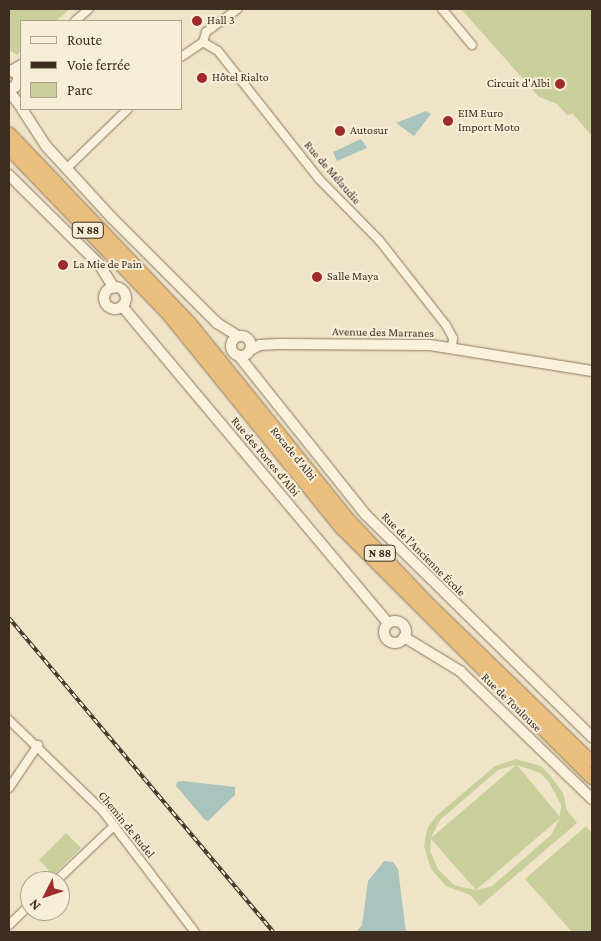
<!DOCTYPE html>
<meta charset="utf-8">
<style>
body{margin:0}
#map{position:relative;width:601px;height:941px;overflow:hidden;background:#f0e4c8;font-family:"Crimson Pro",serif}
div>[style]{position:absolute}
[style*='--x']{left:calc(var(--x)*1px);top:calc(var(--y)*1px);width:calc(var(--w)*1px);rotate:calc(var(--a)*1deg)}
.green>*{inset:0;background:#c9cf9b}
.water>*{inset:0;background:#a9c4bc}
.roads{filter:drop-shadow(0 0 1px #8d765c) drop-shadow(0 0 1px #8d765c)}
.minor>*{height:8px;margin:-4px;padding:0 4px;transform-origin:4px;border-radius:4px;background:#faf1dc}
.tertiary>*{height:10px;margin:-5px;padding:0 5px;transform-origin:5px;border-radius:5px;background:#faf1dc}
.tertiary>.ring{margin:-5px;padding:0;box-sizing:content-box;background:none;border:10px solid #faf1dc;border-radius:50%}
.trunk>*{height:12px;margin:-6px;padding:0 6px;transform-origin:6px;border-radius:6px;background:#eabe7c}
.rail>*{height:4px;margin-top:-2px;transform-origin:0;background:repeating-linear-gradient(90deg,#f7eed8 0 5.5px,#3d2e20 0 11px);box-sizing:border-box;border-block:1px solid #3d2e20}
.dots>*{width:14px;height:14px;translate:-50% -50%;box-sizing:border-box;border:2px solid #f7eed8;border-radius:50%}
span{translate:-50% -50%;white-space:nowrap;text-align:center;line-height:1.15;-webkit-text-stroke:4px #f7eed8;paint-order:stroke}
.shield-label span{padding:1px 4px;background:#f7eed8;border:1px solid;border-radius:4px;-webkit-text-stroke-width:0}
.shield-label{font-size:11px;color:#3d2e20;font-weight:700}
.poi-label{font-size:12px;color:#3d2e20}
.left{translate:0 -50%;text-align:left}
.right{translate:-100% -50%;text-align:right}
.street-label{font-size:12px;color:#3d2e20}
.frame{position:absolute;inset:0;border:10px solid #3d2e20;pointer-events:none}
.legend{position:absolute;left:20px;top:20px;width:162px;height:90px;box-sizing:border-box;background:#f7eed8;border:1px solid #ada18e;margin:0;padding:6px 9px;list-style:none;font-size:15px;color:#3d2e20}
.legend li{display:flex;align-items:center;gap:10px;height:25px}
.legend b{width:25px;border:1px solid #ada18e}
.north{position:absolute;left:20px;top:871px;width:50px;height:50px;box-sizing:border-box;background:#f7eed8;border:1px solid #ada18e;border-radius:50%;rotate:229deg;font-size:14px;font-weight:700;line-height:20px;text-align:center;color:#3d2e20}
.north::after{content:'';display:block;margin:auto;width:18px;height:22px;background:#9e2a2b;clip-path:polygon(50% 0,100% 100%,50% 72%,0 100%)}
</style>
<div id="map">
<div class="green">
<i style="clip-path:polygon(9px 9px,70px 9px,56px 21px,21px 21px,21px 51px,17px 55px,9px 50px)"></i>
<i style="clip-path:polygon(461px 9px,592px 9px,592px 136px,573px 114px,567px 115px,557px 104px,539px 97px)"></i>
<i style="clip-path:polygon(evenodd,516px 759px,541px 766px,549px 774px,563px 793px,567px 810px,577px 823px,480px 906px,470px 895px,446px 886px,431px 869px,424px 846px,427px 829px,436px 816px,495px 766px,516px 759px,515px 765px,515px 766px,431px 838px,440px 820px,498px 770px,515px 765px,516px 759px,517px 765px,540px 773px,549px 782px,561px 805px,560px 817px,517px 765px,516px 759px,560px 818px,551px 835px,492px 886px,476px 890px,560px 818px,516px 759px,431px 839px,475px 889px,475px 890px,454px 885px,438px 869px,430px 851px,431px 839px)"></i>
<i style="clip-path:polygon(586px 826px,592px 833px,592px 932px,572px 932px,525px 879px)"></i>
<i style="clip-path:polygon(66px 833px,81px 848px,53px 875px,39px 860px)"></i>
</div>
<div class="water">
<i style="clip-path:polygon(426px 111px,431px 114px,414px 136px,396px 123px)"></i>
<i style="clip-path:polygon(361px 139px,367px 148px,337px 161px,333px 152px)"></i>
<i style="clip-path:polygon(183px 781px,235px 787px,235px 795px,208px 821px,205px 820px,176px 786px,177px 782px)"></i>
<i style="clip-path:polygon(384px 861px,393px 862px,398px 869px,406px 932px,356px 932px,362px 925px,368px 881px)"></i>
</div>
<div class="roads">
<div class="minor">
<i style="--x:442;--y:9;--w:47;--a:50.2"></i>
<i style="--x:75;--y:21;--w:18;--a:-41"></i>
<i style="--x:203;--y:42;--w:17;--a:31"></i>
<i style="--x:218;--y:51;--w:163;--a:51.7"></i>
<i style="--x:319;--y:179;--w:86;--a:45.5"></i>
<i style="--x:379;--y:240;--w:108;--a:51.8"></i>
<i style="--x:446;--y:325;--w:15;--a:62"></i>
<i style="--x:453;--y:338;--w:10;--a:96"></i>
<i style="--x:203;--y:42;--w:10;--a:-73"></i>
<i style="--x:206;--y:32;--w:39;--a:-36"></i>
<i style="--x:181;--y:57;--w:27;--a:-34"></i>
<i style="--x:11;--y:70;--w:12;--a:-31"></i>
<i style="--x:66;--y:169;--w:86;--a:-44.1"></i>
<i style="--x:9;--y:720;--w:129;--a:44.1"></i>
<i style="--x:102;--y:810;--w:153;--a:52.7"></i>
<i style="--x:9;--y:788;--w:52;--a:-56"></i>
<i style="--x:56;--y:881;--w:80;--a:-43.5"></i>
<i style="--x:9;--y:925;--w:29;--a:-44"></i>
</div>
<div class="tertiary">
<i style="--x:9;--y:70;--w:8;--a:23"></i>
<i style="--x:16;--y:73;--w:6;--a:59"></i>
<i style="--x:19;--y:78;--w:10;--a:114"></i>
<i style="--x:15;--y:87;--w:6;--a:171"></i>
<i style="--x:9;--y:91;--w:20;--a:53"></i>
<i style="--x:22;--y:109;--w:44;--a:57"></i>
<i style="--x:46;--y:146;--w:96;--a:47.5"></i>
<i style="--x:111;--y:217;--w:150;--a:45"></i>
<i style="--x:217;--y:323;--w:25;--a:32"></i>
<i style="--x:9;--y:175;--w:127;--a:44.7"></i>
<i style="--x:99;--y:264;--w:28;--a:58"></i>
<i class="ring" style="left:104px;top:287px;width:12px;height:12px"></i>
<i style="--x:122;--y:306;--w:414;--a:50"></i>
<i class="ring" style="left:231px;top:336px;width:10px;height:10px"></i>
<i style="--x:250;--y:350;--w:11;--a:-27"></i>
<i style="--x:260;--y:345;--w:18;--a:-3"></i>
<i style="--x:278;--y:344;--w:152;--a:0.4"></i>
<i style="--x:430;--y:345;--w:164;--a:9.1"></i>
<i style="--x:239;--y:356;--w:203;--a:51.4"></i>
<i style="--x:366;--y:515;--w:317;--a:44.5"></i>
<i class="ring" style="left:384px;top:621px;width:12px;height:12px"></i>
<i style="--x:404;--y:637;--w:66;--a:31.3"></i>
<i style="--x:460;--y:671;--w:184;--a:44.1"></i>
</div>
<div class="trunk">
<i style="--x:9;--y:133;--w:262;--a:46.4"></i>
<i style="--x:190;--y:323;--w:255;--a:51.1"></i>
<i style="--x:350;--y:521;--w:119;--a:46.4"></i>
<i style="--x:432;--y:607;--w:223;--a:44.1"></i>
<i style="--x:9;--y:149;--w:226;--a:46.1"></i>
<i style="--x:166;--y:312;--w:279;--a:51"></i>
<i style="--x:342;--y:529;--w:353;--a:44.9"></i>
</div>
</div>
<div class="rail">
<i style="--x:9;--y:618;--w:410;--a:49.9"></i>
</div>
<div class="dots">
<i style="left:197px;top:21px;background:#9e2a2b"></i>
<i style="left:202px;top:78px;background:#9e2a2b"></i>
<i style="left:560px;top:84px;background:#9e2a2b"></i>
<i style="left:448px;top:121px;background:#9e2a2b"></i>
<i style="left:340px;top:131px;background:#9e2a2b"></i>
<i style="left:63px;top:265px;background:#9e2a2b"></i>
<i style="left:317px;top:277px;background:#9e2a2b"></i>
</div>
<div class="shield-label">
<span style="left:88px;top:230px">N 88</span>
<span style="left:380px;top:553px">N 88</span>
</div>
<div class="poi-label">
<span class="left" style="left:207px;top:21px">Hall 3</span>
<span class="left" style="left:212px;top:78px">Hôtel Rialto</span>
<span class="right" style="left:550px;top:84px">Circuit d'Albi</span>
<span class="left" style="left:458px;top:121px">EIM Euro<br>Import Moto</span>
<span class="left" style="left:350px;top:131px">Autosur</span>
<span class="left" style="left:73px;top:265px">La Mie de Pain</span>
<span class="left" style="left:327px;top:277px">Salle Maya</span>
</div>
<div class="street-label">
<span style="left:332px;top:173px;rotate:49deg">Rue de Mélaudie</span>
<span style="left:383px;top:333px;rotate:1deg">Avenue des Marranes</span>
<span style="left:293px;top:454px;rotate:51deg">Rocade d'Albi</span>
<span style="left:265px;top:457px;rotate:50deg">Rue des Portes d'Albi</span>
<span style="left:423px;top:555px;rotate:45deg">Rue de l’Ancienne École</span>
<span style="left:511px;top:703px;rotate:44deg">Rue de Toulouse</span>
<span style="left:126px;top:825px;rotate:51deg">Chemin de Rudel</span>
</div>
<div class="frame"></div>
<ul class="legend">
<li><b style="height:6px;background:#faf1dc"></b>Route</li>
<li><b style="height:6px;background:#3d2e20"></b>Voie ferrée</li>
<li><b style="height:14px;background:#c9cf9b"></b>Parc</li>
</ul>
<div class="north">N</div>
</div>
